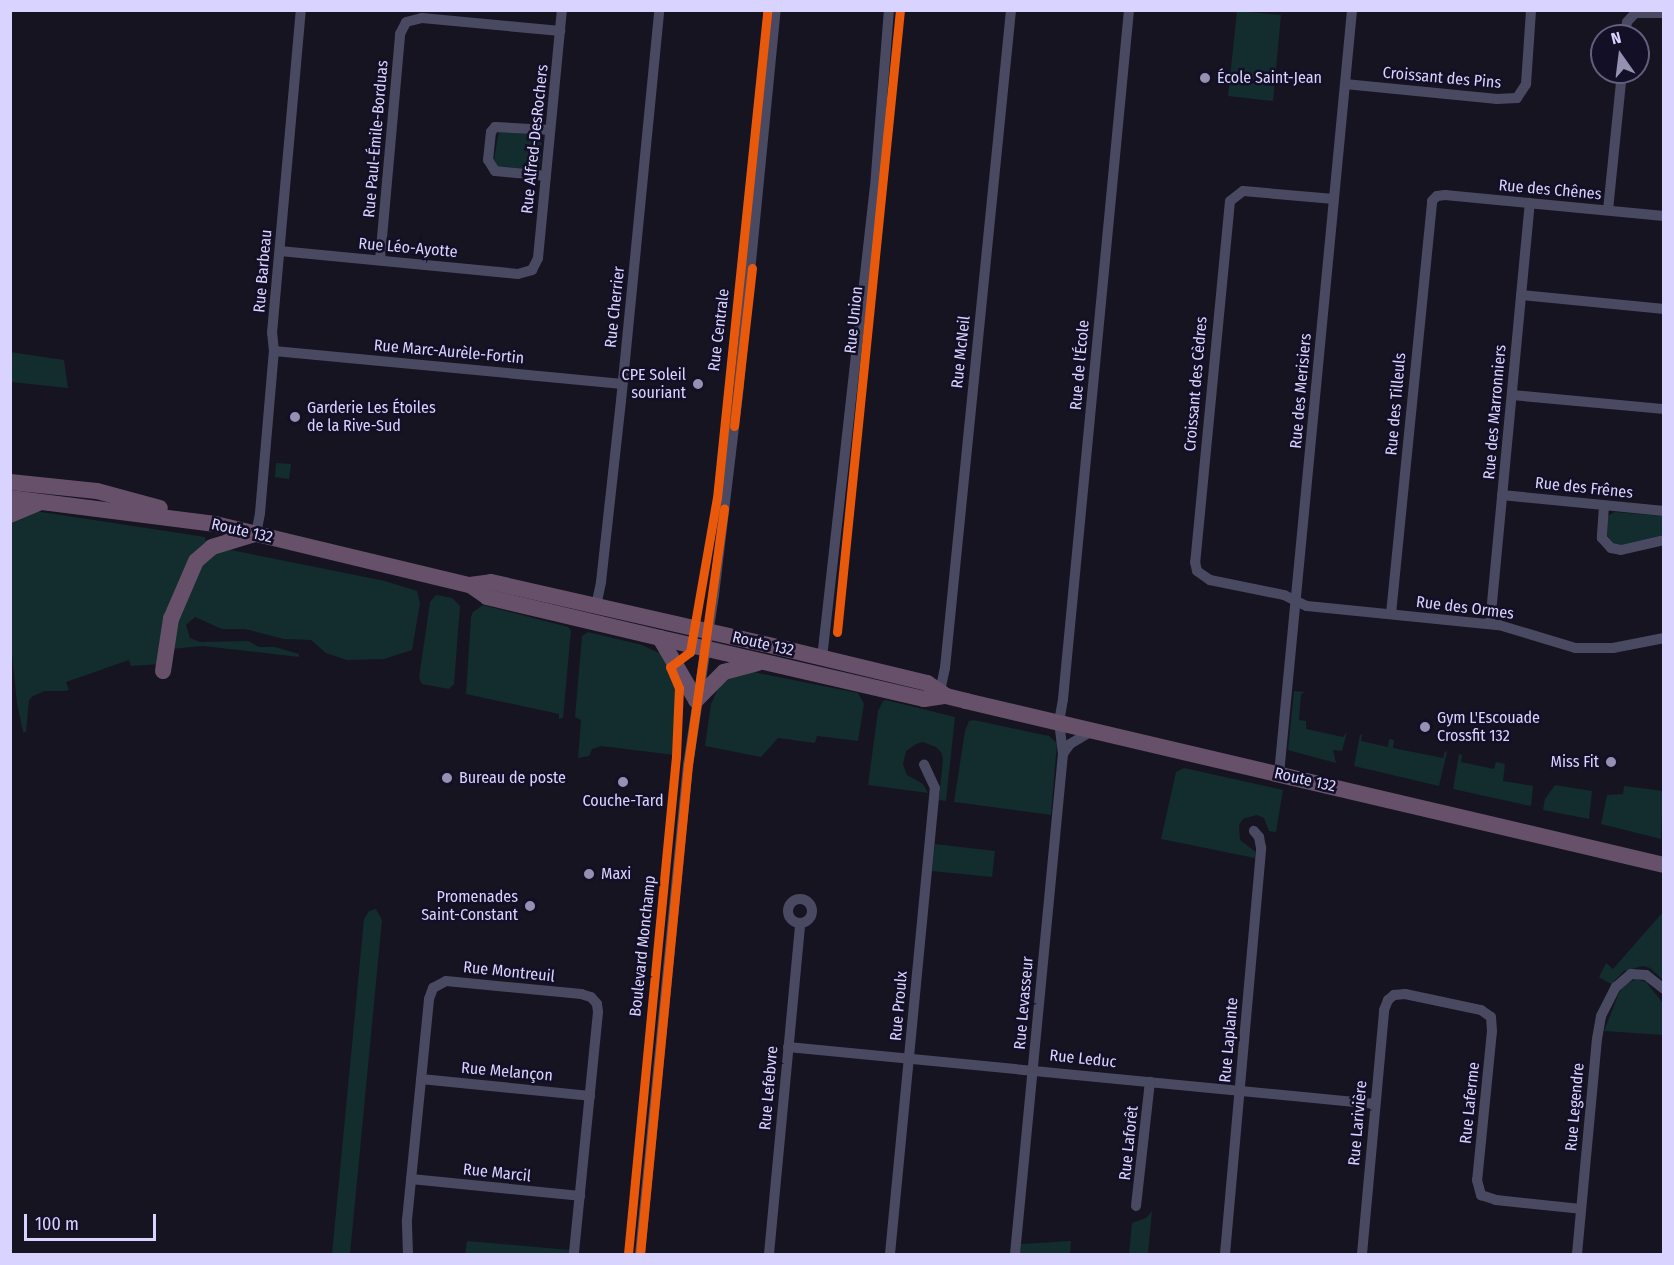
<!DOCTYPE html>
<meta charset="utf-8">
<style>
body{margin:0}
#map{position:relative;width:1674px;height:1265px;overflow:hidden;background:#161421;font-family:"Fira Sans Condensed",sans-serif}
div>[style]{position:absolute}
[style*='--x']{left:calc(var(--x)*1px);top:calc(var(--y)*1px);width:calc(var(--w)*1px);rotate:calc(var(--a)*1deg)}
.green>*{inset:0;background:#132c2d}
.minor>*{height:10px;margin:-5px;padding:0 5px;transform-origin:5px;border-radius:5px;background:#4a4962}
.minor>.ring{margin:-5px;padding:0;box-sizing:content-box;background:none;border:10px solid #4a4962;border-radius:50%}
.highway>*{height:16px;margin:-8px;padding:0 8px;transform-origin:8px;border-radius:8px;background:#67516a}
.cycleway>*{height:9px;margin:-4.5px;padding:0 4.5px;transform-origin:4.5px;border-radius:4.5px;background:#e8590c}
.dots>*{width:16px;height:16px;translate:-50% -50%;box-sizing:border-box;border:3px solid #130f26;border-radius:50%}
span{translate:-50% -50%;white-space:nowrap;text-align:center;line-height:1.15;-webkit-text-stroke:5px #130f26;paint-order:stroke}
.poi-label{font-size:16px;color:#d9d4ff}
.left{translate:0 -50%;text-align:left}
.right{translate:-100% -50%;text-align:right}
.street-label{font-size:16px;color:#d9d4ff}
.frame{position:absolute;inset:0;border:12px solid #d9d4ff;pointer-events:none}
.north{position:absolute;left:1590px;top:24px;width:60px;height:60px;box-sizing:border-box;background:#130f26;border:2px solid #625e7d;border-radius:50%;rotate:346deg;font-size:16px;font-weight:700;line-height:24px;text-align:center;color:#d9d4ff}
.north::after{content:'';display:block;margin:auto;width:21px;height:27px;background:#9591b1;clip-path:polygon(50% 0,100% 100%,50% 72%,0 100%)}
.scale{position:absolute;left:24px;top:1214px;width:132px;height:27px;box-sizing:border-box;border:3px solid #d9d4ff;border-top:0;padding-left:8px;font-size:18px;line-height:21px;white-space:nowrap;color:#d9d4ff;-webkit-text-stroke:4px #130f26;paint-order:stroke}
</style>
<div id="map">
<div class="green">
<i style="clip-path:polygon(1237px 11px,1281px 15px,1273px 101px,1228px 96px)"></i>
<i style="clip-path:polygon(499px 131px,542px 136px,540px 168px,535px 170px,497px 166px,494px 159px)"></i>
<i style="clip-path:polygon(10px 352px,64px 360px,68px 388px,11px 382px)"></i>
<i style="clip-path:polygon(276px 463px,291px 464px,289px 479px,275px 477px)"></i>
<i style="clip-path:polygon(35px 511px,205px 537px,207px 545px,161px 664px,131px 666px,129px 660px,66px 682px,69px 690px,64px 691px,45px 691px,33px 696px,29px 700px,26px 732px,23px 732px,17px 703px,11px 645px,10px 520px)"></i>
<i style="clip-path:polygon(1614px 512px,1663px 516px,1663px 535px,1622px 545px,1614px 544px,1607px 535px,1608px 516px)"></i>
<i style="clip-path:polygon(226px 549px,385px 581px,417px 591px,420px 603px,412px 650px,384px 659px,347px 660px,326px 653px,311px 640px,284px 639px,245px 629px,222px 629px,195px 617px,186px 625px,190px 638px,200px 642px,248px 641px,259px 647px,275px 647px,299px 654px,299px 657px,203px 646px,171px 649px,174px 629px,205px 559px)"></i>
<i style="clip-path:polygon(436px 595px,452px 598px,460px 606px,454px 684px,449px 689px,422px 684px,419px 678px,430px 602px)"></i>
<i style="clip-path:polygon(483px 605px,568px 627px,571px 630px,563px 718px,559px 719px,559px 714px,466px 694px,471px 617px,473px 612px)"></i>
<i style="clip-path:polygon(588px 632px,642px 645px,661px 654px,677px 686px,674px 755px,601px 746px,592px 749px,589px 756px,578px 758px,581px 720px,575px 717px,582px 636px)"></i>
<i style="clip-path:polygon(753px 672px,858px 693px,864px 704px,858px 741px,817px 736px,815px 743px,778px 738px,761px 757px,705px 746px,711px 704px,719px 686px,724px 679px)"></i>
<i style="clip-path:polygon(1294px 691px,1305px 692px,1301px 694px,1299px 720px,1306px 721px,1306px 729px,1343px 737px,1347px 732px,1342px 751px,1333px 750px,1336px 763px,1288px 750px)"></i>
<i style="clip-path:polygon(886px 700px,955px 717px,946px 801px,939px 800px,943px 759px,941px 752px,936px 747px,923px 742px,916px 744px,906px 751px,903px 764px,907px 775px,923px 784px,928px 793px,868px 785px,878px 711px,883px 701px)"></i>
<i style="clip-path:polygon(974px 720px,1049px 736px,1057px 743px,1051px 815px,954px 802px,965px 731px,969px 721px)"></i>
<i style="clip-path:polygon(1362px 734px,1361px 741px,1388px 747px,1389px 739px,1394px 740px,1393px 748px,1443px 758px,1445px 751px,1447px 752px,1439px 786px,1354px 766px,1360px 735px)"></i>
<i style="clip-path:polygon(1459px 754px,1462px 755px,1461px 762px,1494px 769px,1496px 762px,1505px 764px,1503px 781px,1533px 786px,1531px 806px,1453px 789px)"></i>
<i style="clip-path:polygon(1184px 768px,1283px 790px,1276px 832px,1269px 831px,1264px 818px,1257px 815px,1243px 819px,1239px 825px,1240px 840px,1256px 852px,1255px 858px,1161px 839px,1176px 772px)"></i>
<i style="clip-path:polygon(1555px 785px,1592px 791px,1589px 819px,1543px 810px,1545px 799px)"></i>
<i style="clip-path:polygon(1624px 786px,1663px 791px,1661px 839px,1601px 824px,1607px 795px,1623px 794px)"></i>
<i style="clip-path:polygon(935px 844px,995px 851px,992px 877px,932px 871px)"></i>
<i style="clip-path:polygon(376px 909px,382px 920px,350px 1254px,332px 1254px,364px 919px,369px 911px)"></i>
<i style="clip-path:polygon(1663px 912px,1663px 980px,1650px 968px,1643px 966px,1624px 971px,1611px 984px,1599px 977px,1606px 963px,1613px 969px)"></i>
<i style="clip-path:polygon(1636px 979px,1646px 982px,1663px 1003px,1663px 1035px,1604px 1031px,1619px 993px,1624px 985px)"></i>
<i style="clip-path:polygon(1152px 1211px,1148px 1254px,1129px 1254px,1132px 1223px,1146px 1218px)"></i>
<i style="clip-path:polygon(467px 1241px,570px 1250px,569px 1254px,465px 1254px)"></i>
<i style="clip-path:polygon(1071px 1241px,1070px 1254px,1020px 1254px,1021px 1244px)"></i>
</div>
<div class="minor">
<i style="--x:1625;--y:36;--w:14;--a:-82"></i>
<i style="--x:1627;--y:22;--w:12;--a:-48"></i>
<i style="--x:1635;--y:13;--w:29;--a:0"></i>
<i style="--x:1345;--y:84;--w:153;--a:5.6"></i>
<i style="--x:1497;--y:99;--w:20;--a:-3"></i>
<i style="--x:1517;--y:98;--w:17;--a:-57"></i>
<i style="--x:1526;--y:84;--w:74;--a:-86.1"></i>
<i style="--x:546;--y:176;--w:51;--a:-174.4"></i>
<i style="--x:495;--y:171;--w:13;--a:-122"></i>
<i style="--x:488;--y:160;--w:28;--a:-84"></i>
<i style="--x:491;--y:132;--w:6;--a:-51"></i>
<i style="--x:495;--y:127;--w:55;--a:3.1"></i>
<i style="--x:1334;--y:199;--w:91;--a:-175"></i>
<i style="--x:1243;--y:191;--w:16;--a:142"></i>
<i style="--x:1230;--y:201;--w:363;--a:95.5"></i>
<i style="--x:1195;--y:562;--w:9;--a:77"></i>
<i style="--x:1197;--y:571;--w:16;--a:35"></i>
<i style="--x:1210;--y:580;--w:76;--a:11.5"></i>
<i style="--x:1284;--y:595;--w:25;--a:26"></i>
<i style="--x:1307;--y:606;--w:193;--a:5.7"></i>
<i style="--x:1499;--y:625;--w:79;--a:16.8"></i>
<i style="--x:1575;--y:648;--w:38;--a:0"></i>
<i style="--x:1613;--y:648;--w:52;--a:-11.1"></i>
<i style="--x:1608;--y:210;--w:139;--a:-84.2"></i>
<i style="--x:280;--y:251;--w:239;--a:5.5"></i>
<i style="--x:518;--y:274;--w:15;--a:-16"></i>
<i style="--x:532;--y:270;--w:13;--a:-63"></i>
<i style="--x:538;--y:258;--w:249;--a:-84.5"></i>
<i style="--x:380;--y:260;--w:227;--a:-84.9"></i>
<i style="--x:400;--y:34;--w:13;--a:-63"></i>
<i style="--x:406;--y:22;--w:16;--a:-14"></i>
<i style="--x:422;--y:18;--w:139;--a:5.4"></i>
<i style="--x:1521;--y:295;--w:144;--a:5.6"></i>
<i style="--x:274;--y:351;--w:350;--a:5.4"></i>
<i style="--x:1512;--y:395;--w:153;--a:5.3"></i>
<i style="--x:1502;--y:495;--w:163;--a:5.6"></i>
<i style="--x:1604;--y:506;--w:32;--a:94"></i>
<i style="--x:1602;--y:538;--w:13;--a:48"></i>
<i style="--x:1611;--y:548;--w:10;--a:11"></i>
<i style="--x:1621;--y:550;--w:44;--a:-13.1"></i>
<i style="--x:256;--y:534;--w:21;--a:-79"></i>
<i style="--x:260;--y:513;--w:163;--a:-85.1"></i>
<i style="--x:274;--y:351;--w:18;--a:-96"></i>
<i style="--x:272;--y:333;--w:324;--a:-84.9"></i>
<i style="--x:596;--y:606;--w:25;--a:-78"></i>
<i style="--x:601;--y:582;--w:182;--a:-83.7"></i>
<i style="--x:621;--y:401;--w:393;--a:-84.4"></i>
<i style="--x:1391;--y:614;--w:415;--a:-84.3"></i>
<i style="--x:1432;--y:201;--w:7;--a:-45"></i>
<i style="--x:1437;--y:196;--w:8;--a:-7"></i>
<i style="--x:1445;--y:195;--w:220;--a:5.5"></i>
<i style="--x:1490;--y:624;--w:423;--a:-84.6"></i>
<i style="--x:822;--y:658;--w:474;--a:-83.6"></i>
<i style="--x:875;--y:187;--w:178;--a:-85.5"></i>
<i style="--x:939;--y:696;--w:29;--a:-78"></i>
<i style="--x:945;--y:668;--w:661;--a:-84.27"></i>
<i style="--x:1063;--y:754;--w:32;--a:-97"></i>
<i style="--x:1059;--y:722;--w:23;--a:-80"></i>
<i style="--x:1063;--y:699;--w:692;--a:-84.53"></i>
<i style="--x:1279;--y:774;--w:767;--a:-84.54"></i>
<i class="ring" style="left:788px;top:899px;width:14px;height:14px"></i>
<i style="--x:788;--y:1047;--w:590;--a:5.55"></i>
<i style="--x:421;--y:1079;--w:170;--a:5.7"></i>
<i style="--x:411;--y:1179;--w:170;--a:5.7"></i>
<i style="--x:1136;--y:1206;--w:125;--a:-83.6"></i>
<i style="--x:408;--y:1254;--w:34;--a:-92"></i>
<i style="--x:407;--y:1220;--w:222;--a:-84.3"></i>
<i style="--x:429;--y:999;--w:12;--a:-70"></i>
<i style="--x:433;--y:988;--w:15;--a:-28"></i>
<i style="--x:446;--y:981;--w:136;--a:5.5"></i>
<i style="--x:581;--y:994;--w:10;--a:17"></i>
<i style="--x:591;--y:997;--w:9;--a:49"></i>
<i style="--x:597;--y:1004;--w:8;--a:83"></i>
<i style="--x:598;--y:1012;--w:243;--a:95.7"></i>
<i style="--x:640;--y:1254;--w:491;--a:-84.4"></i>
<i style="--x:688;--y:765;--w:172;--a:-81.3"></i>
<i style="--x:714;--y:595;--w:212;--a:-83.2"></i>
<i style="--x:739;--y:384;--w:376;--a:-84.4"></i>
<i style="--x:769;--y:1254;--w:331;--a:-84.6"></i>
<i style="--x:890;--y:1254;--w:468;--a:-84.5"></i>
<i style="--x:935;--y:788;--w:26;--a:-115"></i>
<i style="--x:1015;--y:1254;--w:502;--a:-84.52"></i>
<i style="--x:1063;--y:754;--w:12;--a:-55"></i>
<i style="--x:1070;--y:744;--w:27;--a:-31"></i>
<i style="--x:1225;--y:1254;--w:408;--a:-84.9"></i>
<i style="--x:1261;--y:848;--w:11;--a:-100"></i>
<i style="--x:1259;--y:837;--w:8;--a:-130"></i>
<i style="--x:1362;--y:1254;--w:245;--a:-84.8"></i>
<i style="--x:1384;--y:1010;--w:11;--a:-68"></i>
<i style="--x:1388;--y:1000;--w:8;--a:-40"></i>
<i style="--x:1394;--y:995;--w:11;--a:-5"></i>
<i style="--x:1405;--y:994;--w:78;--a:11.9"></i>
<i style="--x:1481;--y:1010;--w:12;--a:35"></i>
<i style="--x:1491;--y:1017;--w:14;--a:86"></i>
<i style="--x:1492;--y:1031;--w:150;--a:95.7"></i>
<i style="--x:1477;--y:1180;--w:16;--a:75"></i>
<i style="--x:1481;--y:1195;--w:16;--a:18"></i>
<i style="--x:1496;--y:1200;--w:85;--a:6"></i>
<i style="--x:1577;--y:1254;--w:216;--a:-84.7"></i>
<i style="--x:1597;--y:1039;--w:23;--a:-80"></i>
<i style="--x:1601;--y:1016;--w:33;--a:-63"></i>
<i style="--x:1616;--y:987;--w:20;--a:-41"></i>
<i style="--x:1631;--y:974;--w:15;--a:4"></i>
<i style="--x:1646;--y:975;--w:23;--a:38"></i>
</div>
<div class="highway">
<i style="--x:10;--y:482;--w:87;--a:5.9"></i>
<i style="--x:97;--y:491;--w:65;--a:15.1"></i>
<i style="--x:10;--y:498;--w:207;--a:7.2"></i>
<i style="--x:215;--y:524;--w:262;--a:13.5"></i>
<i style="--x:470;--y:585;--w:21;--a:35"></i>
<i style="--x:487;--y:597;--w:178;--a:13.3"></i>
<i style="--x:660;--y:638;--w:271;--a:13"></i>
<i style="--x:924;--y:699;--w:22;--a:-8"></i>
<i style="--x:10;--y:515;--w:30;--a:-23"></i>
<i style="--x:470;--y:585;--w:21;--a:-8"></i>
<i style="--x:491;--y:582;--w:307;--a:12.8"></i>
<i style="--x:790;--y:650;--w:141;--a:13.5"></i>
<i style="--x:927;--y:683;--w:23;--a:34"></i>
<i style="--x:946;--y:696;--w:21;--a:14"></i>
<i style="--x:966;--y:701;--w:717;--a:13.22"></i>
<i style="--x:660;--y:638;--w:72;--a:59.9"></i>
<i style="--x:696;--y:700;--w:40;--a:-45"></i>
<i style="--x:724;--y:672;--w:34;--a:-15"></i>
<i style="--x:163;--y:671;--w:53;--a:-81.3"></i>
<i style="--x:171;--y:619;--w:63;--a:-66.7"></i>
<i style="--x:196;--y:561;--w:21;--a:-41"></i>
<i style="--x:212;--y:547;--w:45;--a:-16.8"></i>
</div>
<div class="cycleway">
<i style="--x:734;--y:426;--w:159;--a:-83.5"></i>
<i style="--x:837;--y:632;--w:625;--a:-84.22"></i>
<i style="--x:628;--y:1254;--w:500;--a:-84.49"></i>
<i style="--x:676;--y:756;--w:68;--a:-87.5"></i>
<i style="--x:679;--y:688;--w:23;--a:-113"></i>
<i style="--x:670;--y:667;--w:25;--a:-37"></i>
<i style="--x:690;--y:652;--w:156;--a:-80.1"></i>
<i style="--x:717;--y:498;--w:491;--a:-84.1"></i>
<i style="--x:640;--y:1254;--w:491;--a:-84.4"></i>
<i style="--x:688;--y:765;--w:259;--a:-82"></i>
</div>
<div class="dots">
<i style="left:1205px;top:78px;background:#9591b1"></i>
<i style="left:698px;top:384px;background:#9591b1"></i>
<i style="left:295px;top:417px;background:#9591b1"></i>
<i style="left:1425px;top:727px;background:#9591b1"></i>
<i style="left:1611px;top:762px;background:#9591b1"></i>
<i style="left:447px;top:778px;background:#9591b1"></i>
<i style="left:623px;top:782px;background:#9591b1"></i>
<i style="left:589px;top:874px;background:#9591b1"></i>
<i style="left:530px;top:906px;background:#9591b1"></i>
</div>
<div class="poi-label">
<span class="left" style="left:1217px;top:78px">École Saint-Jean</span>
<span class="right" style="left:686px;top:384px">CPE Soleil<br>souriant</span>
<span class="left" style="left:307px;top:417px">Garderie Les Étoiles<br>de la Rive-Sud</span>
<span class="left" style="left:1437px;top:727px">Gym L'Escouade<br>Crossfit 132</span>
<span class="right" style="left:1599px;top:762px">Miss Fit</span>
<span class="left" style="left:459px;top:778px">Bureau de poste</span>
<span style="left:623px;top:801px">Couche-Tard</span>
<span class="left" style="left:601px;top:874px">Maxi</span>
<span class="right" style="left:518px;top:906px">Promenades<br>Saint-Constant</span>
</div>
<div class="street-label">
<span style="left:1442px;top:78px;rotate:5deg">Croissant des Pins</span>
<span style="left:376px;top:139px;rotate:-85deg">Rue Paul-Émile-Borduas</span>
<span style="left:535px;top:139px;rotate:-84deg">Rue Alfred-DesRochers</span>
<span style="left:1550px;top:190px;rotate:5deg">Rue des Chênes</span>
<span style="left:408px;top:248px;rotate:5deg">Rue Léo-Ayotte</span>
<span style="left:263px;top:271px;rotate:-85deg">Rue Barbeau</span>
<span style="left:615px;top:307px;rotate:-84deg">Rue Cherrier</span>
<span style="left:854px;top:320px;rotate:-84deg">Rue Union</span>
<span style="left:719px;top:330px;rotate:-83deg">Rue Centrale</span>
<span style="left:449px;top:352px;rotate:5deg">Rue Marc-Aurèle-Fortin</span>
<span style="left:961px;top:352px;rotate:-84deg">Rue McNeil</span>
<span style="left:1080px;top:365px;rotate:-85deg">Rue de l'École</span>
<span style="left:1196px;top:384px;rotate:-85deg">Croissant des Cèdres</span>
<span style="left:1301px;top:391px;rotate:-85deg">Rue des Merisiers</span>
<span style="left:1396px;top:404px;rotate:-85deg">Rue des Tilleuls</span>
<span style="left:1495px;top:412px;rotate:-85deg">Rue des Marronniers</span>
<span style="left:1584px;top:488px;rotate:6deg">Rue des Frênes</span>
<span style="left:242px;top:531px;rotate:13deg">Route 132</span>
<span style="left:1465px;top:608px;rotate:7deg">Rue des Ormes</span>
<span style="left:763px;top:644px;rotate:13deg">Route 132</span>
<span style="left:1305px;top:780px;rotate:13deg">Route 132</span>
<span style="left:643px;top:946px;rotate:-84deg">Boulevard Monchamp</span>
<span style="left:509px;top:972px;rotate:6deg">Rue Montreuil</span>
<span style="left:1024px;top:1003px;rotate:-85deg">Rue Levasseur</span>
<span style="left:899px;top:1006px;rotate:-85deg">Rue Proulx</span>
<span style="left:1229px;top:1040px;rotate:-85deg">Rue Laplante</span>
<span style="left:1083px;top:1059px;rotate:6deg">Rue Leduc</span>
<span style="left:507px;top:1072px;rotate:5deg">Rue Melançon</span>
<span style="left:769px;top:1088px;rotate:-85deg">Rue Lefebvre</span>
<span style="left:1470px;top:1103px;rotate:-84deg">Rue Laferme</span>
<span style="left:1575px;top:1107px;rotate:-85deg">Rue Legendre</span>
<span style="left:1358px;top:1123px;rotate:-85deg">Rue Larivière</span>
<span style="left:1129px;top:1143px;rotate:-84deg">Rue Laforêt</span>
<span style="left:497px;top:1173px;rotate:6deg">Rue Marcil</span>
</div>
<div class="frame"></div>
<div class="north">N</div>
<div class="scale">100 m</div>
</div>
